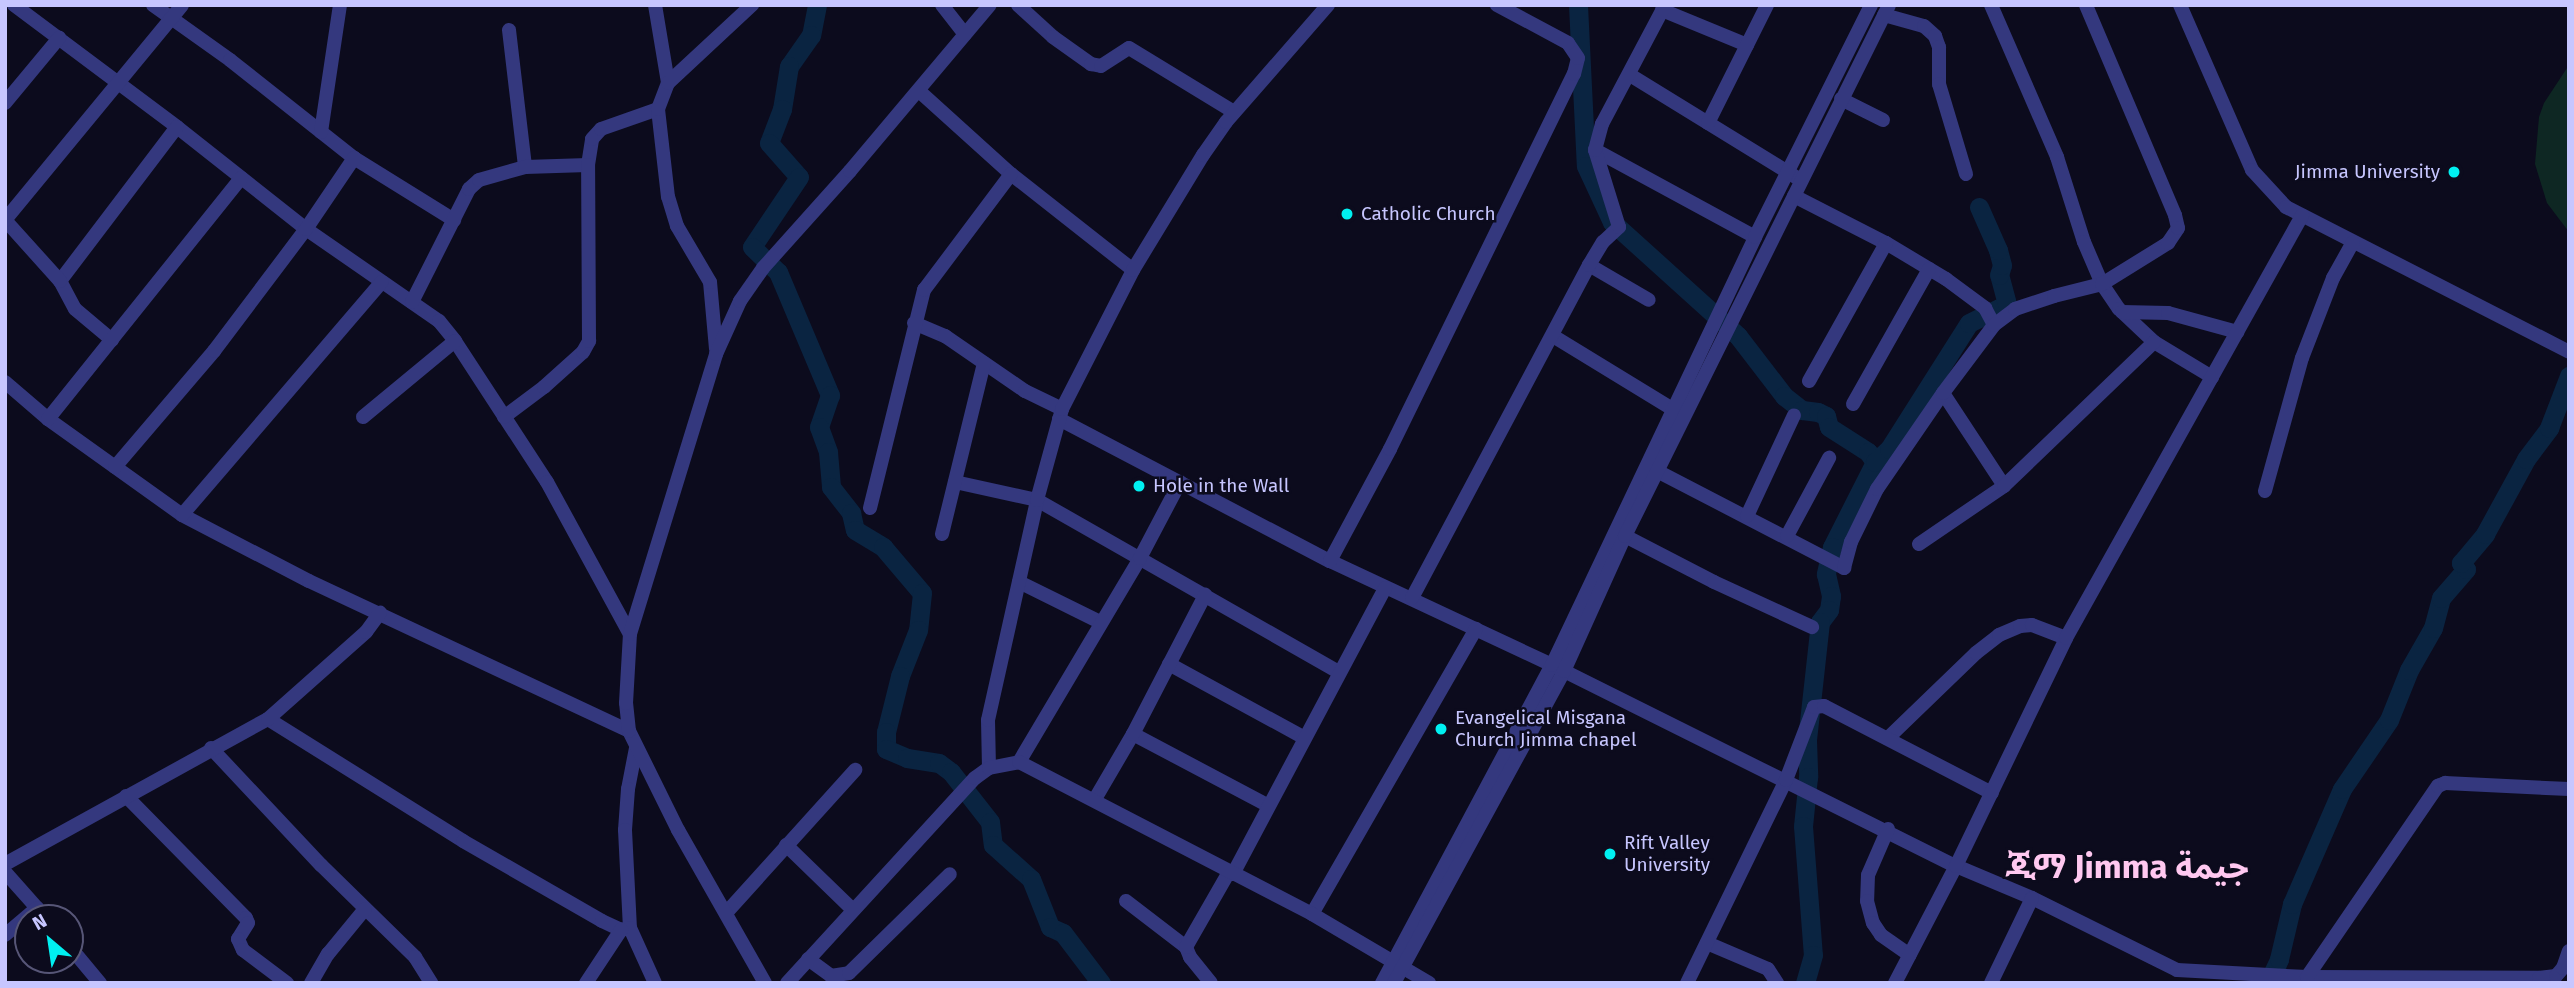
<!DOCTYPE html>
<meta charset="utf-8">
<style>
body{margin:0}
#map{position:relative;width:2574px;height:988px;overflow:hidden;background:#0c0b1d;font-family:"Fira Sans","Noto Sans Arabic","Noto Sans Ethiopic",sans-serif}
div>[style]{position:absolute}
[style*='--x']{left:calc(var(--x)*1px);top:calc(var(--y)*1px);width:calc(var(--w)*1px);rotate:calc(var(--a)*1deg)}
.green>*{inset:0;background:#0e2723}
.river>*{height:19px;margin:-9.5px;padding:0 9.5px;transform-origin:9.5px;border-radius:9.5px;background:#0a2441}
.minor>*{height:14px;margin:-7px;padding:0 7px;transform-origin:7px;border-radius:7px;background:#34387e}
.dots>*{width:19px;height:19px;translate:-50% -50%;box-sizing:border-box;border:4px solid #0c0b1d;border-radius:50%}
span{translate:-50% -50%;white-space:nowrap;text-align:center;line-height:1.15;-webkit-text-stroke:5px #0c0b1d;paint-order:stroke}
.poi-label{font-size:19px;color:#c7c6ff}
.right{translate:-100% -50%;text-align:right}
.left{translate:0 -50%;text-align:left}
.town-label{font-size:33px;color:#ffc8f0;font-weight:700}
.frame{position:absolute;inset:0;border:7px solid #c7c6ff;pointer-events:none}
.north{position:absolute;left:14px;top:904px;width:70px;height:70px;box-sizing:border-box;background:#0c0b1d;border:2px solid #575677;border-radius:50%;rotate:331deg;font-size:19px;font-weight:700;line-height:28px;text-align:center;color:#c7c6ff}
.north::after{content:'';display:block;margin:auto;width:24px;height:32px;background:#00f0f1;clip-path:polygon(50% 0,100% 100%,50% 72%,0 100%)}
</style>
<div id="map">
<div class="green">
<i style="clip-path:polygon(2569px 65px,2569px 232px,2547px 203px,2535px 164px,2539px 117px,2544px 103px)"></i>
</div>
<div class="river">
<i style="--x:817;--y:5;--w:31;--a:101"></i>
<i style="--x:811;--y:35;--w:38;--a:125"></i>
<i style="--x:789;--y:66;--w:44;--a:99.2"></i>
<i style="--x:782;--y:109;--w:36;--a:111"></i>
<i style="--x:769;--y:143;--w:45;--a:48.6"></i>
<i style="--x:799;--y:177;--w:84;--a:123.9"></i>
<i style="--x:752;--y:247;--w:36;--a:44"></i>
<i style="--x:778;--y:272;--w:134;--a:67.1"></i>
<i style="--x:830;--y:395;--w:34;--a:109"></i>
<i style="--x:819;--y:427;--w:27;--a:70"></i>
<i style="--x:828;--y:452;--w:35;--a:85"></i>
<i style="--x:831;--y:487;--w:33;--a:52"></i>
<i style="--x:851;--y:513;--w:17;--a:77"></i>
<i style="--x:855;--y:530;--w:33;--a:31"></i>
<i style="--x:883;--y:547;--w:60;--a:49.7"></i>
<i style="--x:922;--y:593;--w:37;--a:96"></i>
<i style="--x:918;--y:630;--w:49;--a:111.4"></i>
<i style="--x:900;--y:676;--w:58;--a:104"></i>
<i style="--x:886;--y:732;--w:17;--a:90"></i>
<i style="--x:886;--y:749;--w:23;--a:23"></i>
<i style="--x:907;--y:758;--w:32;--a:9"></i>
<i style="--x:939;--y:763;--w:15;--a:37"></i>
<i style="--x:951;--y:772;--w:63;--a:52"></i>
<i style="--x:990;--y:822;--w:23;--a:83"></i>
<i style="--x:993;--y:845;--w:51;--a:41.8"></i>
<i style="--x:1031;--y:879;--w:52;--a:68.4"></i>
<i style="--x:1050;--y:927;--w:14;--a:25"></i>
<i style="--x:1063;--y:933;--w:63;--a:52.8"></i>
<i style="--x:1578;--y:5;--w:161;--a:87.2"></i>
<i style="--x:1586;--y:166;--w:62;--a:65.1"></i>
<i style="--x:1612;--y:222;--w:170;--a:42.1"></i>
<i style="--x:1738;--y:336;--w:76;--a:52.5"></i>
<i style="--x:1784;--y:396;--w:23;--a:38"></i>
<i style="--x:1802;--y:410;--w:16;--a:7"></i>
<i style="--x:1818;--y:412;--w:9;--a:27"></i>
<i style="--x:1826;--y:416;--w:11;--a:75"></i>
<i style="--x:1829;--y:427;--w:46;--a:32.7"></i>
<i style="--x:1868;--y:452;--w:12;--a:55"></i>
<i style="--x:1875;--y:462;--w:95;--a:116.8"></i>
<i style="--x:1832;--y:547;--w:28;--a:103"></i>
<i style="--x:1826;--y:574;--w:23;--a:77"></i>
<i style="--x:1831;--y:596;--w:14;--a:98"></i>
<i style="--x:1829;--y:610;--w:15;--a:127"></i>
<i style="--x:1820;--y:622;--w:119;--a:96.3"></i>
<i style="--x:1807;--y:740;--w:37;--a:88"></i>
<i style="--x:1808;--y:777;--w:49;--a:95.8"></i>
<i style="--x:1803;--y:826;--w:129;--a:85.6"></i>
<i style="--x:1813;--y:955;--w:29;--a:106"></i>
<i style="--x:1875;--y:462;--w:19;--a:-43"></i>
<i style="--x:1889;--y:449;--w:149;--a:-57.6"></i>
<i style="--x:1969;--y:323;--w:42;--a:-26.6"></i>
<i style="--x:2007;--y:304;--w:30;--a:-105"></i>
<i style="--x:1999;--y:275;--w:10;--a:-73"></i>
<i style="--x:2002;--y:265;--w:16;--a:-105"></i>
<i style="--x:1998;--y:250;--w:47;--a:-113.8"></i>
<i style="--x:2268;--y:983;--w:26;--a:-65"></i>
<i style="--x:2279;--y:959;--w:57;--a:-76.7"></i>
<i style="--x:2292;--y:904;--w:125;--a:-66.5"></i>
<i style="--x:2342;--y:789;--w:83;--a:-55.7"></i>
<i style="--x:2389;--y:720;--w:54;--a:-68.2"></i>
<i style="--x:2409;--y:670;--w:48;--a:-60.3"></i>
<i style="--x:2433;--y:628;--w:31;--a:-75"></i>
<i style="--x:2441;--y:598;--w:38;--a:-49"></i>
<i style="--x:2466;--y:569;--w:8;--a:-130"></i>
<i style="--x:2461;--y:563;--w:38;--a:-50"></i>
<i style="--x:2485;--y:534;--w:85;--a:-61.3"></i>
<i style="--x:2526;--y:459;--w:39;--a:-53"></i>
<i style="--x:2549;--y:428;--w:56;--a:-69"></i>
</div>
<div class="minor">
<i style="--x:14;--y:5;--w:204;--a:36.8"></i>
<i style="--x:177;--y:127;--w:164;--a:38.3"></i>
<i style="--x:306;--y:229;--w:162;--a:34.7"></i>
<i style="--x:439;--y:321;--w:26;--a:51"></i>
<i style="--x:455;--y:341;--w:168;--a:56.9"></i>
<i style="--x:547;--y:482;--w:173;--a:61.4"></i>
<i style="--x:153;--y:5;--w:95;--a:35.5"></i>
<i style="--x:230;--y:60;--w:158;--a:38.3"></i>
<i style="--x:354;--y:158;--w:118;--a:31.8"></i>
<i style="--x:655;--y:5;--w:79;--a:80.5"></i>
<i style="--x:942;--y:5;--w:37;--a:52"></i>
<i style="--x:1018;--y:5;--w:47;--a:42.4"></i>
<i style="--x:1053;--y:37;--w:47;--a:35.4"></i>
<i style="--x:1091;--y:64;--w:10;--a:11"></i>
<i style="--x:1101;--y:66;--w:33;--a:-33"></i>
<i style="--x:1129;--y:48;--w:123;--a:31.4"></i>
<i style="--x:1991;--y:5;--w:166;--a:66.5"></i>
<i style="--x:2057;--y:157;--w:89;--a:72.4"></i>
<i style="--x:2084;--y:242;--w:46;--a:66.8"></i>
<i style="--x:2102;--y:284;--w:30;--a:56"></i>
<i style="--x:2119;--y:309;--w:48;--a:43.3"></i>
<i style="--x:2154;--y:342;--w:68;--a:31.1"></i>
<i style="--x:2180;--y:5;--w:180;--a:66.4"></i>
<i style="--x:2252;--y:170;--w:50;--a:47.4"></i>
<i style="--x:2286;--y:207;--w:318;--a:27.1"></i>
<i style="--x:1662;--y:10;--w:92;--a:22.4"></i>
<i style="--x:1884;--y:15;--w:41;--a:15.4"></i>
<i style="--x:1924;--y:26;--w:15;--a:42"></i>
<i style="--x:1935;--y:36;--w:12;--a:70"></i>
<i style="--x:1939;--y:47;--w:37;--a:90"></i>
<i style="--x:1939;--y:84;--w:94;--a:73.3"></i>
<i style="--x:509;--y:30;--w:138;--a:83.3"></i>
<i style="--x:1630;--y:75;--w:195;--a:31.6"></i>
<i style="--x:919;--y:91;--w:124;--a:42.1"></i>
<i style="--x:1011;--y:174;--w:155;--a:38.2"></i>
<i style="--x:1841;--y:99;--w:47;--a:26.6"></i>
<i style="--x:5;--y:103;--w:85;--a:-50.3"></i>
<i style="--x:1708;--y:123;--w:132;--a:-63.4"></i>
<i style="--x:321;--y:132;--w:128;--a:-81.5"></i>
<i style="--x:1595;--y:150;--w:182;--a:28.5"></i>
<i style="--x:1794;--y:196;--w:103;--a:27.1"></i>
<i style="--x:1886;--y:243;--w:70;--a:31"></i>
<i style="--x:1946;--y:279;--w:49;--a:36.6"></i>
<i style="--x:1985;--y:308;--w:19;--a:62"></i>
<i style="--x:1589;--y:265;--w:69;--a:30.3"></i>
<i style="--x:60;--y:281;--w:193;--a:-52.8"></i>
<i style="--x:412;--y:302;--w:127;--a:-63.2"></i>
<i style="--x:469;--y:189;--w:13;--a:-42"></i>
<i style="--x:479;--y:180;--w:48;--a:-15.8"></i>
<i style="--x:525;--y:167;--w:63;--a:-1.8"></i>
<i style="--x:588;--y:165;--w:26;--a:-81"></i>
<i style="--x:592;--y:139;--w:13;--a:-48"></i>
<i style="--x:601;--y:129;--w:60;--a:-19.3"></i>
<i style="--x:2122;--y:312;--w:46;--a:1.2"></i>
<i style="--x:2168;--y:313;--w:72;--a:15.4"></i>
<i style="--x:914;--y:323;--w:34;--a:23"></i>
<i style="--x:945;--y:336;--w:97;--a:34.5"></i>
<i style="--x:1025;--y:391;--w:41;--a:25.9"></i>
<i style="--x:1553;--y:336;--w:150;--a:31.4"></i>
<i style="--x:112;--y:340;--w:48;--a:-140"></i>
<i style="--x:75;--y:309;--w:32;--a:-118"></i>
<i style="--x:60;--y:281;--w:82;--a:-132"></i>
<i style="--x:5;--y:220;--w:278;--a:-50.5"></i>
<i style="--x:716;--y:349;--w:67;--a:-95.1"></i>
<i style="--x:710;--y:282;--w:65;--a:-120.5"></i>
<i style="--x:677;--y:226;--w:30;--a:-107"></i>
<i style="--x:668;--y:197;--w:89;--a:-96.5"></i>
<i style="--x:658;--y:109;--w:28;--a:-69"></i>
<i style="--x:668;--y:83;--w:115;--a:-42.9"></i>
<i style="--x:1809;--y:381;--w:158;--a:-60.8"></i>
<i style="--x:5;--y:382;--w:57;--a:40.7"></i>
<i style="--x:48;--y:419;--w:165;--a:35.6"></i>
<i style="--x:182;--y:515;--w:143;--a:27.5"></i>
<i style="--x:309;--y:581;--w:353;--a:25.1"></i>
<i style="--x:1943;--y:393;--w:111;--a:56.7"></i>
<i style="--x:1853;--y:404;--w:155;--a:-60.6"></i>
<i style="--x:363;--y:417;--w:119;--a:-39.6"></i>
<i style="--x:504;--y:417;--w:50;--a:-36.9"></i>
<i style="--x:544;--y:387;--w:52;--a:-41.9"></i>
<i style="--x:583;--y:352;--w:13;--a:-61"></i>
<i style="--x:589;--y:341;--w:176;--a:-90.3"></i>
<i style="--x:48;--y:419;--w:309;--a:-51.3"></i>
<i style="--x:1059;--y:419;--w:306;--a:27.7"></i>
<i style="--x:1330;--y:561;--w:245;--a:25.1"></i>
<i style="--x:1552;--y:665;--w:451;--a:26.5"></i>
<i style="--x:1956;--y:866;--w:82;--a:22.8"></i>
<i style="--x:2032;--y:898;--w:162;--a:26.4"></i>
<i style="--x:2177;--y:970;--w:130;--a:3.1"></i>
<i style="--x:2307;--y:977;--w:232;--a:0.2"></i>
<i style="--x:2539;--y:978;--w:17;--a:-7"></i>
<i style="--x:2556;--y:976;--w:11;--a:-49"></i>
<i style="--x:2563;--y:968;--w:18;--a:-71"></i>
<i style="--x:115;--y:467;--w:153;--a:-49.5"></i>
<i style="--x:214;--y:351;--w:153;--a:-53"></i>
<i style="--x:306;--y:229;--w:86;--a:-55.9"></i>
<i style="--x:1657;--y:471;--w:211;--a:27.4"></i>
<i style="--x:1844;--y:568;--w:27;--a:-75"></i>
<i style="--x:1851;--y:542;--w:59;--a:-63.9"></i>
<i style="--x:1877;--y:489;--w:116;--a:-55.5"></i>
<i style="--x:1943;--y:393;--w:85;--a:-53.1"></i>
<i style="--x:1994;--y:325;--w:26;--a:-37"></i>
<i style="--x:2015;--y:309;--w:41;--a:-18.4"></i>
<i style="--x:2054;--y:296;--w:49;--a:-14"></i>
<i style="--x:2102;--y:284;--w:78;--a:-31.8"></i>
<i style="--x:2168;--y:243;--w:18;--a:-56"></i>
<i style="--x:2178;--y:228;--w:13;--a:-103"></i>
<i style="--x:2175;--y:215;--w:228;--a:-113"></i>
<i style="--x:955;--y:482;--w:84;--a:12.4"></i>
<i style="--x:1037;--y:500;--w:348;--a:29.7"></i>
<i style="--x:2265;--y:491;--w:138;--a:-74.5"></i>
<i style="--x:2302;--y:358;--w:86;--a:-68.8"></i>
<i style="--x:2333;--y:278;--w:41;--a:-60.9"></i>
<i style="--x:870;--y:508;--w:225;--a:-76.1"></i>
<i style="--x:924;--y:290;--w:145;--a:-53.1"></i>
<i style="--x:182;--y:515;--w:307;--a:-49.4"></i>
<i style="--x:1747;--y:516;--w:111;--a:-65"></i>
<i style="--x:942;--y:534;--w:176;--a:-76.2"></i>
<i style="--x:1625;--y:536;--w:100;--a:27.3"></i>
<i style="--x:1714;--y:582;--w:108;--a:24.7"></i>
<i style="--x:1787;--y:536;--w:89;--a:-61.7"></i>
<i style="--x:1919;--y:544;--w:103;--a:-34.3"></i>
<i style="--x:2004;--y:486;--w:208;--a:-43.8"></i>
<i style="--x:1330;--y:561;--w:127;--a:-61.8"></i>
<i style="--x:1390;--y:449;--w:418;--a:-63.9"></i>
<i style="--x:1574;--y:74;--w:16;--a:-76"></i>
<i style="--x:1578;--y:58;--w:18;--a:-124"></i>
<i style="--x:1568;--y:43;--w:81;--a:-151.8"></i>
<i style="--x:1019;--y:582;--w:90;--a:26.3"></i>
<i style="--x:1412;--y:598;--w:377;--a:-62"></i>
<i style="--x:1589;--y:265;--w:27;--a:-59"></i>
<i style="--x:1603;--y:242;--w:22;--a:-43"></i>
<i style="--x:1619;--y:227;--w:81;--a:-107.3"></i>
<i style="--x:1595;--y:150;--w:27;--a:-75"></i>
<i style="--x:1602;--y:124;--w:135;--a:-62.1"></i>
<i style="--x:1169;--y:664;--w:153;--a:28.6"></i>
<i style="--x:268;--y:719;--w:230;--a:32"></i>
<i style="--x:463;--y:841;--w:160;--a:29.9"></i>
<i style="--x:602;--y:921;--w:21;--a:25"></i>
<i style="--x:621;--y:930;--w:9;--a:-13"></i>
<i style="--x:1133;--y:734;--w:152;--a:27.9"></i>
<i style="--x:1889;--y:737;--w:121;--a:-44"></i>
<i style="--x:1976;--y:653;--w:29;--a:-38"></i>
<i style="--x:1999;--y:635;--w:23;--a:-23"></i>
<i style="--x:2020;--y:626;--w:12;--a:-5"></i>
<i style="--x:2032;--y:625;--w:36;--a:21"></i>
<i style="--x:211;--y:748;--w:161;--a:46.8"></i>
<i style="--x:321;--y:865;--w:132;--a:44.4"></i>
<i style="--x:415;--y:957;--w:31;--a:58"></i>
<i style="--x:636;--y:748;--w:42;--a:101"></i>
<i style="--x:628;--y:789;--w:41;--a:94.2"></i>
<i style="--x:625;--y:830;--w:98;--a:87.1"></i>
<i style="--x:630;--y:928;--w:60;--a:65.6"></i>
<i style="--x:1019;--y:762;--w:237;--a:-59.3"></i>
<i style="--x:1140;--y:558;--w:86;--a:-62.2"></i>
<i style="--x:989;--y:768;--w:48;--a:-91.2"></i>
<i style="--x:988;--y:720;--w:225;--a:-77.4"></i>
<i style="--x:1037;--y:500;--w:94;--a:-74.6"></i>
<i style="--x:1062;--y:409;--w:156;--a:-62.9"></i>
<i style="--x:1133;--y:270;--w:135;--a:-58.7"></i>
<i style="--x:1203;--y:155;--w:40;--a:-55.1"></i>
<i style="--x:1226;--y:122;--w:155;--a:-48.9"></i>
<i style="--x:126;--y:796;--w:171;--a:45.5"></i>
<i style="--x:246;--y:918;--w:5;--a:68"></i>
<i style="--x:248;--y:923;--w:19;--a:122"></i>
<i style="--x:238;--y:939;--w:12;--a:66"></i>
<i style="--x:243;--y:950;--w:55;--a:36.9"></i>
<i style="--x:1095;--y:799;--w:75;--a:-59.7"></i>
<i style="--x:1133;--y:734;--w:157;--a:-62.6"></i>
<i style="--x:1888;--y:829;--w:50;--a:113.5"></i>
<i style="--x:1868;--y:875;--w:26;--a:92"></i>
<i style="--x:1867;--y:901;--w:23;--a:75"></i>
<i style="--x:1873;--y:923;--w:14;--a:56"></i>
<i style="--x:1881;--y:935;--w:35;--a:35"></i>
<i style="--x:786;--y:845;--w:93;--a:44.1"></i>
<i style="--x:5;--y:864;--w:300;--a:-28.9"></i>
<i style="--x:268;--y:719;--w:131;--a:-41.6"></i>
<i style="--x:366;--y:632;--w:24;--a:-54"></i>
<i style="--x:5;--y:872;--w:62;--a:48.3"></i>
<i style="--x:1233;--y:874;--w:324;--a:-62"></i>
<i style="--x:1126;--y:901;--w:76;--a:37.5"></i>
<i style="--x:1186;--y:947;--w:11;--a:68"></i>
<i style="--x:1190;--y:957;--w:33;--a:51"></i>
<i style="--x:726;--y:913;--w:193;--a:-47.9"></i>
<i style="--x:1312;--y:914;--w:329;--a:-60.1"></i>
<i style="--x:5;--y:935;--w:42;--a:-40.2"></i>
<i style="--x:1707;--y:943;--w:66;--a:23.1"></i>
<i style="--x:1768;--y:969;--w:17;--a:57"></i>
<i style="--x:70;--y:947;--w:47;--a:50.2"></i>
<i style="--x:1186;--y:947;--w:86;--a:-60.2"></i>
<i style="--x:808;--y:959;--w:29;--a:36"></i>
<i style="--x:831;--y:976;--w:18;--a:-9"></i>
<i style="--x:849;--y:973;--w:141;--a:-44.4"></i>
<i style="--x:2307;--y:977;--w:232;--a:-55.6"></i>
<i style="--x:2438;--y:786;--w:8;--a:-23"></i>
<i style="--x:2445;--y:783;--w:124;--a:2.8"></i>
<i style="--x:311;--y:983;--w:34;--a:-60"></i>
<i style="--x:328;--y:954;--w:58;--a:-50.6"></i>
<i style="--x:586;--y:983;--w:64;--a:-56.6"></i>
<i style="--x:765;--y:983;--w:176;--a:-119.6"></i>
<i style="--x:678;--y:830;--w:110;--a:-116.3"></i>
<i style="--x:629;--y:731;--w:28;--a:-96"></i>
<i style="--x:626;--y:703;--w:69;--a:-86.7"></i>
<i style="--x:630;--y:634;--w:293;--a:-72.9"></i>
<i style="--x:716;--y:354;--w:58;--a:-65.6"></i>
<i style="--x:740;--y:301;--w:40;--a:-55.1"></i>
<i style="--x:763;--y:268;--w:130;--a:-48.1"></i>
<i style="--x:850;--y:171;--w:217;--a:-49.9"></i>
<i style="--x:787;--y:983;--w:278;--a:-47.5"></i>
<i style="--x:975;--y:778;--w:17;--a:-36"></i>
<i style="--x:989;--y:768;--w:31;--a:-11"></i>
<i style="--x:1019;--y:762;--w:330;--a:27.4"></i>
<i style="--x:1312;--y:914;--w:136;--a:30.5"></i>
<i style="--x:1382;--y:983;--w:361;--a:-61.9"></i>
<i style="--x:1552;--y:665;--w:474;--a:-64.6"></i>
<i style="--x:1755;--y:237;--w:259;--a:-63.4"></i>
<i style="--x:1394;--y:983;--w:355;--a:-61.4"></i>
<i style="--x:1564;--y:671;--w:148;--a:-65.7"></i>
<i style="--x:1625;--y:536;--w:593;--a:-63.56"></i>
<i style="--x:1687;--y:983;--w:226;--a:-64"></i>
<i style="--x:1786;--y:780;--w:78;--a:-69"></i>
<i style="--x:1814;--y:707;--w:10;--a:-6"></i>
<i style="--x:1824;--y:706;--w:189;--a:27.4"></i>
<i style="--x:1895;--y:983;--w:132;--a:-62.5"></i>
<i style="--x:1956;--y:866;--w:253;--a:-64.2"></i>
<i style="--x:2066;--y:638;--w:484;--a:-60.8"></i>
<i style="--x:1991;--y:983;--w:94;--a:-64.2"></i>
</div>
<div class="dots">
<i style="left:2454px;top:172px;background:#00f0f1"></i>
<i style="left:1347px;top:214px;background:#00f0f1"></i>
<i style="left:1139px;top:486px;background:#00f0f1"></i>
<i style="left:1441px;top:729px;background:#00f0f1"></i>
<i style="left:1610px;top:854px;background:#00f0f1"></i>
</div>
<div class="poi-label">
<span class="right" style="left:2440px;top:172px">Jimma University</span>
<span class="left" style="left:1361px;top:214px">Catholic Church</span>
<span class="left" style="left:1153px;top:486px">Hole in the Wall</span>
<span class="left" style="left:1455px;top:729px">Evangelical Misgana<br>Church Jimma chapel</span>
<span class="left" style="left:1624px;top:854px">Rift Valley<br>University</span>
</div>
<div class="town-label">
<span style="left:2127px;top:868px">ጂማ Jimma جيمة</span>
</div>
<div class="frame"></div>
<div class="north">N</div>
</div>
